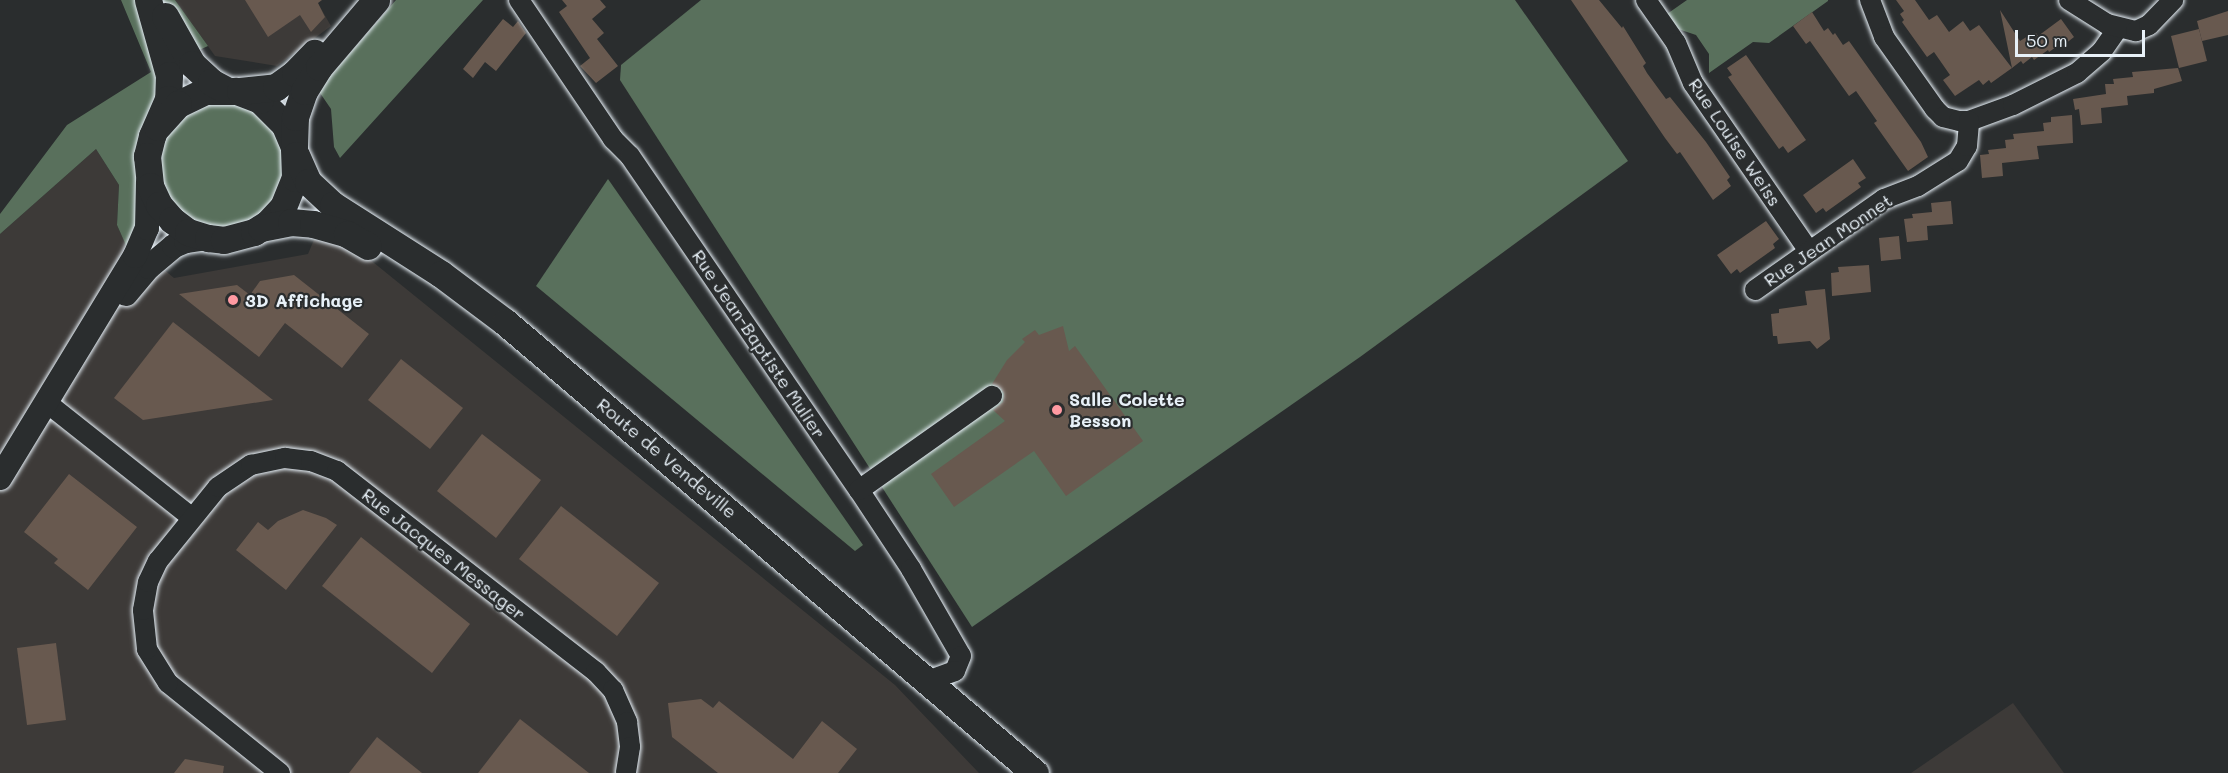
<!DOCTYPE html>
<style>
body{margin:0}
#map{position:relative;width:2228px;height:773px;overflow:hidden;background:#2a2d2e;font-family:Mali,sans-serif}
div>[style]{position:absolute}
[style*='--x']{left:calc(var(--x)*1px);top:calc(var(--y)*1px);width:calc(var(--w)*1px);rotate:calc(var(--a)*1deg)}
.built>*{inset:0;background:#3d3a38}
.green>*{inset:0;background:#59705c}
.round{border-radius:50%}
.building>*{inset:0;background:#68594f}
.roads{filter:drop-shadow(0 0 2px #e8f1f8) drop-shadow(0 0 2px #e8f1f8)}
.minor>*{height:20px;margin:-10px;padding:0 10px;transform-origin:10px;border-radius:10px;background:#2a2d2e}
.tertiary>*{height:24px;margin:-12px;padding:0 12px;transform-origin:12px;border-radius:12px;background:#2a2d2e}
.secondary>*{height:27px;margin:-13.5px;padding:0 13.5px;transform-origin:13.5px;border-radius:13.5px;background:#2a2d2e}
.dots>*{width:16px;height:16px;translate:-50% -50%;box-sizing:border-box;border:3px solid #2a2d2e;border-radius:50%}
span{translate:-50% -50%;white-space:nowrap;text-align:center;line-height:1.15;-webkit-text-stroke:4.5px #2a2d2e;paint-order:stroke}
.street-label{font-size:18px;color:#e8f1f8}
.poi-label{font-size:18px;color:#e8f1f8;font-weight:700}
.left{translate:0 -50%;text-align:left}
.scale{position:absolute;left:2015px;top:30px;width:130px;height:27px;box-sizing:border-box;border:3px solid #e8f1f8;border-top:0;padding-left:8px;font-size:18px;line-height:21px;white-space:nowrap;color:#e8f1f8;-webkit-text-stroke:4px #2a2d2e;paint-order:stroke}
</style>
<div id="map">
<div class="built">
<i style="clip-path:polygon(175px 0,316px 0,331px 26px,277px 66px,215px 56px)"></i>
<i style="clip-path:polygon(96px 149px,119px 185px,117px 225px,129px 251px,134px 245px,174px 278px,308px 254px,316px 235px,347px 241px,895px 685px,979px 773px,0 773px,0 234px)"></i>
<i style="clip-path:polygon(2013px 703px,2064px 773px,1911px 773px)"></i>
</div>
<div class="green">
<i style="clip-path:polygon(121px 0,175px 0,208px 46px,162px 67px,143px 223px,129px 252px,117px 225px,119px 185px,96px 149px,0 234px,0 214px,67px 125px,151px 72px)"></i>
<i style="clip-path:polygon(396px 0,483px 0,340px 158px,334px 147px,331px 109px,318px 90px)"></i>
<i style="clip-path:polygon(701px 0,1515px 0,1628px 161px,1360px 357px,972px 627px,620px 80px,621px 65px)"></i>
<i style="clip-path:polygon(1687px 0,1828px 0,1828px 1px,1769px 43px,1753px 42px,1709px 73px,1709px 54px,1696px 35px,1678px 29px,1667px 14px)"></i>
<i class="round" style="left:160px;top:103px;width:124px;height:124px"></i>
<i style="clip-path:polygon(608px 179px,863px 545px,855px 551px,536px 286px)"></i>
</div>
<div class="building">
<i style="clip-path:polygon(245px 0,322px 0,318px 3px,325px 17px,311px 32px,300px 15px,268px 37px)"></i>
<i style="clip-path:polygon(562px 0,600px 0,606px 7px,592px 19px,604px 33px,597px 39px,618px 66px,596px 83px,580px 66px,590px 58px,559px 12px,567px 6px)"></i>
<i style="clip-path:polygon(1571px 0,1599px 0,1622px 28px,1623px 26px,1646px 63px,1643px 66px,1647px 73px,1666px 99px,1670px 97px,1706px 142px,1730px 177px,1727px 180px,1731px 186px,1713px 200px,1680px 152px,1677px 154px,1665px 138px)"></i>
<i style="clip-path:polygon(1896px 0,1915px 0,1929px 20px,1937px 15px,1949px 32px,1963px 21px,1970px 31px,1979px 25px,2012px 68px,1991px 83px,1989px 80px,1983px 85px,1979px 80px,1955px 96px,1943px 80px,1950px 75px,1934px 52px,1927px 57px,1902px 22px,1904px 20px,1900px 14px,1904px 11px)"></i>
<i style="clip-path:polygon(2000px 10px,2020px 41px,2028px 36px,2028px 39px,2036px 33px,2038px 36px,2061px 19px,2074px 37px,2060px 48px,2059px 45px,2049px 52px,2048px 50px,2034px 60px,2032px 57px,2023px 64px,2021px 61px,2012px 68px)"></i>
<i style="clip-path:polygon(2228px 11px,2228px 35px,2202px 41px,2197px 21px)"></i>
<i style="clip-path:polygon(1812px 12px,1824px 31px,1828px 28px,1833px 35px,1835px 33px,1843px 45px,1849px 41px,1921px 142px,1928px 157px,1908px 171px,1874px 123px,1877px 121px,1856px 91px,1849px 96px,1810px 41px,1806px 44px,1793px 26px)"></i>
<i style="clip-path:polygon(503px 19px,513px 27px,518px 21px,526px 33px,496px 71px,485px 62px,473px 78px,463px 69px)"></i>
<i style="clip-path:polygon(2199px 29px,2207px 61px,2179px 68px,2171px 36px)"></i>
<i style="clip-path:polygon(1746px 55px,1806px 140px,1788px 153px,1783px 146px,1779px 149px,1728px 77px,1732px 75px,1727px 68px)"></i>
<i style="clip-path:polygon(2178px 68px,2182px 81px,2154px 89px,2154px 93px,2127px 96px,2128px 105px,2101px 108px,2102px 123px,2081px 125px,2079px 109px,2075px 110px,2073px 99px,2106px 94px,2105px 84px,2114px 84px,2113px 79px,2133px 77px,2132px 72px)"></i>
<i style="clip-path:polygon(2072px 115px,2073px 143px,2037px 146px,2039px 159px,2002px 163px,2003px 176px,1982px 178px,1980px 155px,1989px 154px,1988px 150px,2006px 148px,2005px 140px,2014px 139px,2013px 134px,2044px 131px,2043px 123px,2051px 122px,2051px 117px)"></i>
<i style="clip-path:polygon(1853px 159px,1866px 178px,1858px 183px,1861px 187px,1826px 212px,1823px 208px,1816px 213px,1803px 195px)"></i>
<i style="clip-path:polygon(1951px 201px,1953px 224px,1927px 226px,1928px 240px,1907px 242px,1904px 219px,1913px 218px,1912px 214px,1932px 212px,1931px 203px)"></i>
<i style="clip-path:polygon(1766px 221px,1779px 239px,1773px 244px,1775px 248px,1740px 273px,1737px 269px,1731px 274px,1717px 255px)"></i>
<i style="clip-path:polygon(1899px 236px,1901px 259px,1881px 261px,1879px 238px)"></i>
<i style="clip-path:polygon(1869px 265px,1871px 292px,1832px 296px,1831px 273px,1839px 272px,1838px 267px)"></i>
<i style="clip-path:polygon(294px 275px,369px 334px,342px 368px,285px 323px,259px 357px,179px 294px,237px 285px,250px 295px,260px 281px)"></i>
<i style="clip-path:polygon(1825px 289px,1830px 339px,1817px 349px,1810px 341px,1778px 344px,1777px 336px,1773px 336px,1771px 314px,1779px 313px,1779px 309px,1807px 305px,1805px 291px)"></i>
<i style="clip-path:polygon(173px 322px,273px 400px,143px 420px,114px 398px)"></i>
<i style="clip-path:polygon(1063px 326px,1069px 351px,1075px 346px,1143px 441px,1066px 496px,1034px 451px,954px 507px,931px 474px,1005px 421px,993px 410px,1003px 402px,1004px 394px,1001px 389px,992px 384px,1007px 360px,1025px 342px,1022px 339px,1035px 330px,1039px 335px)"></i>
<i style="clip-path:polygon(401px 359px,463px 408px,430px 449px,368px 400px)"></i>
<i style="clip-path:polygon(482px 434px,541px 480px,496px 538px,437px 491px)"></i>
<i style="clip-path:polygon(69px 474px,137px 527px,88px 590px,54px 563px,58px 559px,24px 532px)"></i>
<i style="clip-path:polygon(561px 506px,659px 583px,617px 636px,519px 559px)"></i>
<i style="clip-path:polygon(303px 510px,326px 518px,337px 525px,286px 590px,236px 550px,258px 522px,268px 530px,278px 521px)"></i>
<i style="clip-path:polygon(361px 537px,470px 624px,432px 673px,322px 586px)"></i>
<i style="clip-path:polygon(56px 643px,66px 720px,27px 725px,17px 648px)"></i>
<i style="clip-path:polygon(701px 699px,713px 708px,719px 701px,793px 759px,822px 721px,857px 749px,838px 773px,718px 773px,672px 737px,668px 703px)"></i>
<i style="clip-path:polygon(520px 719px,589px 773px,478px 773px)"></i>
<i style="clip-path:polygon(377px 737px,422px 773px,349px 773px)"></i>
<i style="clip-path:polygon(185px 759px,224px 766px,223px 773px,174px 773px)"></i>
</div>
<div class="roads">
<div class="minor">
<i style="--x:519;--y:0;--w:168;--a:55.9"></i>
<i style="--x:613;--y:139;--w:24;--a:45"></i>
<i style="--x:630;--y:156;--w:405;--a:55.6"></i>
<i style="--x:859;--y:490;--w:95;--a:56.6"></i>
<i style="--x:911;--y:569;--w:100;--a:60.1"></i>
<i style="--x:961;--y:656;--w:16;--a:112"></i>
<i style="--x:955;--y:671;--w:29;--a:160"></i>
<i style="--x:1646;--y:0;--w:52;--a:55.1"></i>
<i style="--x:1676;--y:43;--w:43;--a:67"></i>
<i style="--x:1693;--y:83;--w:204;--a:55.4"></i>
<i style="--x:1870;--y:0;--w:40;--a:69"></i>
<i style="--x:1884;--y:37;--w:88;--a:54.7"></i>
<i style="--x:1935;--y:109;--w:11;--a:45"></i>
<i style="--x:1943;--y:117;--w:16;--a:14"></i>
<i style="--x:1959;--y:121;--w:10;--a:0"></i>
<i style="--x:1969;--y:121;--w:47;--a:-20"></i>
<i style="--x:2013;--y:105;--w:72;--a:-26.6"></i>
<i style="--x:2077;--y:73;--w:33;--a:-41"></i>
<i style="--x:2102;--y:51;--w:28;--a:-55"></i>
<i style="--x:2069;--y:0;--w:45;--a:32.3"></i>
<i style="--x:2107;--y:24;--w:30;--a:14"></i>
<i style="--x:2136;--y:31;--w:14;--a:-25"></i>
<i style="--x:2149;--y:25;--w:35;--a:-46"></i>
<i style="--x:1755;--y:290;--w:158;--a:-35.2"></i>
<i style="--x:1884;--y:199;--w:36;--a:-21"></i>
<i style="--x:1918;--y:186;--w:47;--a:-32"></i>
<i style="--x:1958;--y:161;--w:17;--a:-59"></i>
<i style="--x:1967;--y:146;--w:25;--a:-85"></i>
<i style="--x:46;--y:402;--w:185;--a:38.4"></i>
<i style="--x:859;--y:490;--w:163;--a:-35.3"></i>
<i style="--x:280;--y:773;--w:144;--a:-141.2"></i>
<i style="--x:168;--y:683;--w:40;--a:-122"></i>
<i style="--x:147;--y:649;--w:39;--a:-96"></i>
<i style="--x:143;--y:610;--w:28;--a:-80"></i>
<i style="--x:148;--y:582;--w:23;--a:-65"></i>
<i style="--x:158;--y:561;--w:95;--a:-51"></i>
<i style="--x:218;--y:487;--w:40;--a:-34"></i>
<i style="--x:251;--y:465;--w:35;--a:-12"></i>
<i style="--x:285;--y:458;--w:26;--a:7"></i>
<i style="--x:311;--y:461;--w:28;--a:21"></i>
<i style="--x:337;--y:471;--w:328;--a:37.8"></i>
<i style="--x:596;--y:672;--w:25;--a:47"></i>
<i style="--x:613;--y:690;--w:35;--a:66"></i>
<i style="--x:627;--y:722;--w:25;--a:83"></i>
<i style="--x:630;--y:747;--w:26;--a:99"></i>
</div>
<div class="tertiary">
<i style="--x:126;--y:294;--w:35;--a:-50"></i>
<i style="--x:149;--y:267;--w:33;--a:-40"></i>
<i style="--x:174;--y:246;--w:13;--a:-23"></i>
<i style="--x:186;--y:241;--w:22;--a:-8"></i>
<i style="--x:0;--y:478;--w:260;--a:-58.7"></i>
<i style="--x:135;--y:256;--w:30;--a:-67"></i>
<i style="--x:147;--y:228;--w:46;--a:-88.8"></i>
</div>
<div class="secondary">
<i style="--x:148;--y:0;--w:78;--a:74.4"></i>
<i style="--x:169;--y:75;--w:24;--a:92"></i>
<i style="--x:168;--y:99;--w:40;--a:113.4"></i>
<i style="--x:152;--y:136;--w:21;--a:104"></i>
<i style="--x:147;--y:156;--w:30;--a:84"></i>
<i style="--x:150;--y:186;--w:21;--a:65"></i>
<i style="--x:159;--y:205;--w:20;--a:49"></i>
<i style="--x:172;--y:220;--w:20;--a:37"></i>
<i style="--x:188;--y:232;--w:21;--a:17"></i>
<i style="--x:208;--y:238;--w:16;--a:7"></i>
<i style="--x:224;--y:240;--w:31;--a:-15"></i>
<i style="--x:254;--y:232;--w:15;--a:-32"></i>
<i style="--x:267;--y:224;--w:23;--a:-47"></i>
<i style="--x:283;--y:207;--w:31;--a:-68"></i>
<i style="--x:295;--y:178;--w:31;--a:-92"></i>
<i style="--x:294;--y:147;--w:25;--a:-113"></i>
<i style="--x:284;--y:124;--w:34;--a:-135"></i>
<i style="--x:260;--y:100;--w:26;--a:-159"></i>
<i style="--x:236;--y:91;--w:31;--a:180"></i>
<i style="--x:205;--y:91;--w:30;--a:154"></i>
<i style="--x:178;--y:104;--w:31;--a:132"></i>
<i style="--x:165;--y:16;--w:55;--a:60.6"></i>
<i style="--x:192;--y:64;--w:26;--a:43"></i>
<i style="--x:211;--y:82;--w:17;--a:28"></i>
<i style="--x:240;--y:91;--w:36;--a:-6"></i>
<i style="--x:276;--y:87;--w:24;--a:-36"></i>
<i style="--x:295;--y:73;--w:28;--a:-46"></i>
<i style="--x:294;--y:146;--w:29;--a:-88"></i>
<i style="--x:295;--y:117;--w:28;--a:-71"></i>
<i style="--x:304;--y:91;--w:28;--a:-58"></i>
<i style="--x:319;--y:67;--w:88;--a:-49.6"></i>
<i style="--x:296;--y:155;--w:30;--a:66"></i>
<i style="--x:308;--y:182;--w:34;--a:43"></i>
<i style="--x:333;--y:205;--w:128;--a:32.6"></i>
<i style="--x:441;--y:274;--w:80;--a:36.9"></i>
<i style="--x:505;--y:322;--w:696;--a:40.4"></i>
<i style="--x:261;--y:228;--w:31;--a:-11"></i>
<i style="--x:291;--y:222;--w:22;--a:5"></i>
<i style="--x:313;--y:224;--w:35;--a:16"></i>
<i style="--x:347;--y:234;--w:24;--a:30"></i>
</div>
</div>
<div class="dots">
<i style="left:233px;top:300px;background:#ff9aa2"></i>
<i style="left:1057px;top:410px;background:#ff9aa2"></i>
</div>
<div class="street-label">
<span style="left:1735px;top:142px;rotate:56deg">Rue Louise Weiss</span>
<span style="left:1828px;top:240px;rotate:-34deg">Rue Jean Monnet</span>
<span style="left:759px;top:344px;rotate:56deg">Rue Jean-Baptiste Mulier</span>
<span style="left:667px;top:458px;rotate:40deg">Route de Vendeville</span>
<span style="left:444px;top:554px;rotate:38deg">Rue Jacques Messager</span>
</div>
<div class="poi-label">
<span class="left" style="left:245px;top:300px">3D Affichage</span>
<span class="left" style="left:1069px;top:410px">Salle Colette<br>Besson</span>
</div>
<div class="scale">50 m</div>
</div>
